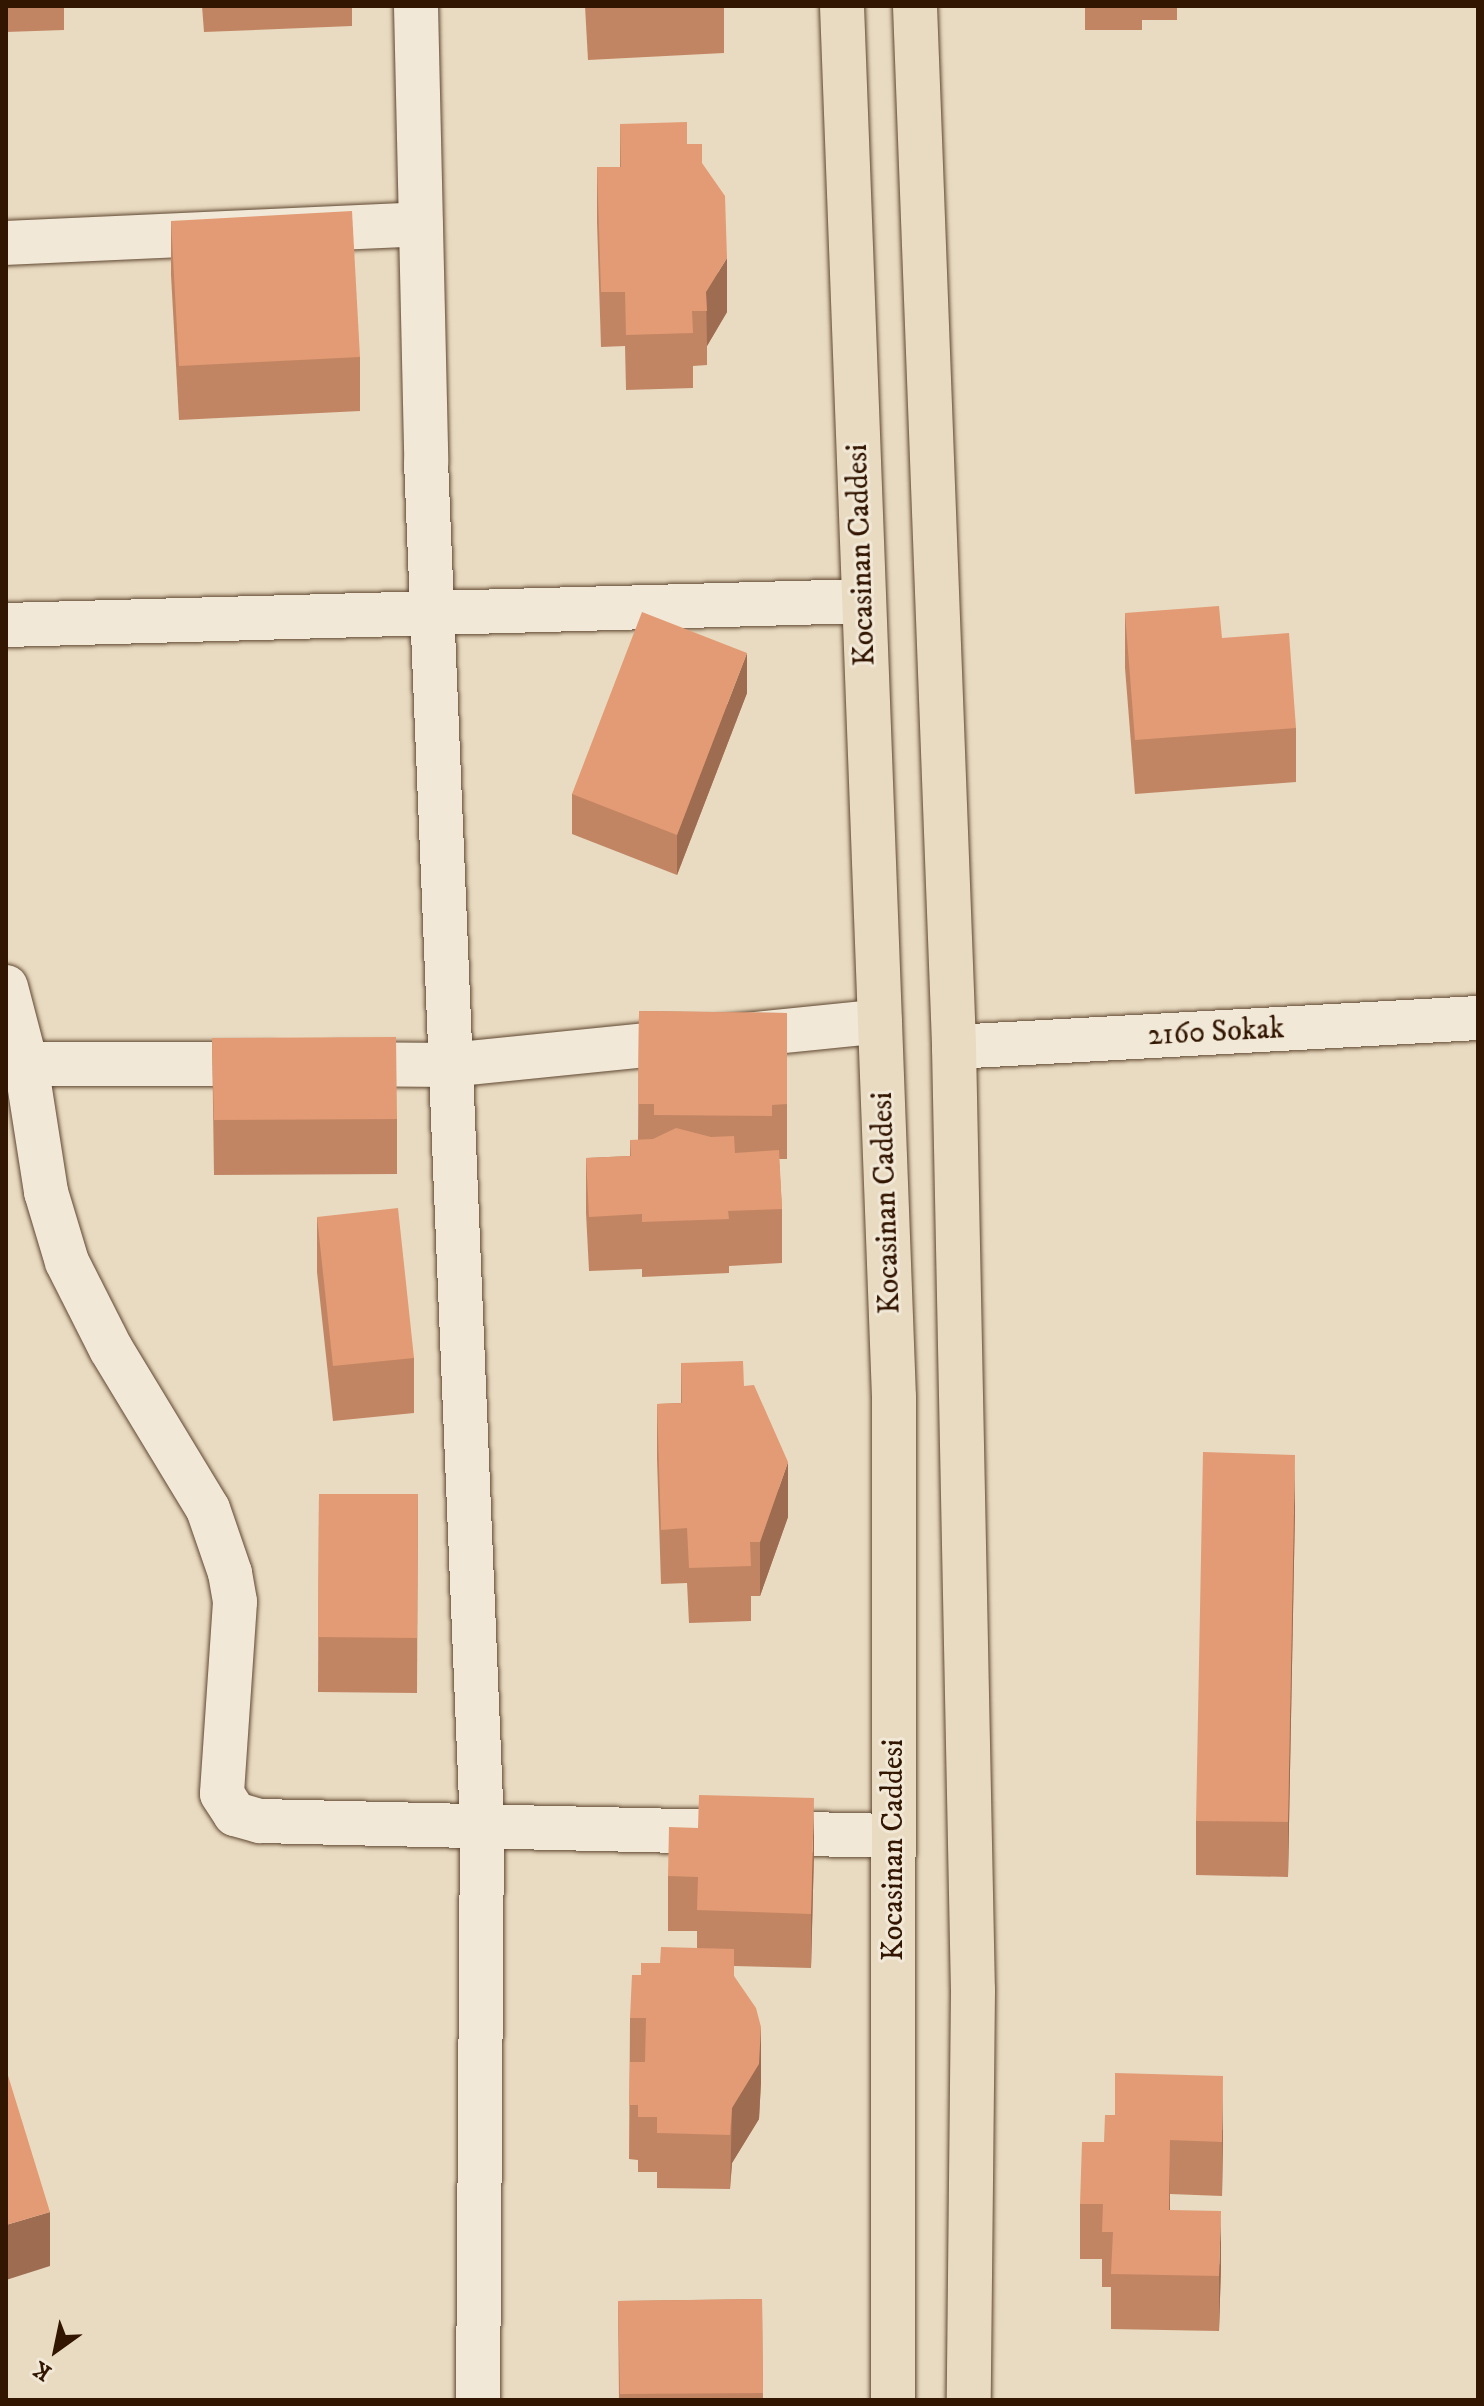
<!DOCTYPE html>
<style>
body{margin:0}
#map{position:relative;width:1484px;height:2406px;overflow:hidden;background:#e9dbc1;font-family:"IM FELL DW Pica",serif}
div>[style]{position:absolute}
[style*='--x']{left:calc(var(--x)*1px);top:calc(var(--y)*1px);width:calc(var(--w)*1px);rotate:calc(var(--a)*1deg)}
.roads{filter:drop-shadow(0 0 2px #604731) drop-shadow(0 0 2px #604731)}
.minor>*{height:44px;margin:-22px;padding:0 22px;transform-origin:22px;border-radius:22px;background:#f1e8d7}
.major>*{height:44px;margin:-22px;padding:0 22px;transform-origin:22px;border-radius:22px;background:#e9dbc1}
.wall>*{inset:0;background:#c28564}
.shaded-wall>*{inset:0;background:#9e6c51}
.building>*{inset:0;background:#e29b74}
span{translate:-50% -50%;white-space:nowrap;text-align:center;line-height:1.15;-webkit-text-stroke:6px #f1e8d7;paint-order:stroke}
.street-label{font-size:30px;color:#331601}
.frame{position:absolute;inset:0;border:8px solid #331601;pointer-events:none}
.north{position:absolute;left:16px;top:2310px;width:80px;height:80px;-webkit-text-stroke:6px #f1e8d7;paint-order:stroke;rotate:213deg;font-size:22px;font-weight:700;line-height:32px;text-align:center;color:#331601}
.north::after{content:'';display:block;margin:auto;width:28px;height:36px;background:#331601;clip-path:polygon(50% 0,100% 100%,50% 72%,0 100%)}
</style>
<div id="map">
<div class="roads">
<div class="minor">
<i style="--x:416;--y:6;--w:455;--a:88.7"></i>
<i style="--x:426;--y:461;--w:1367;--a:87.65"></i>
<i style="--x:482;--y:1827;--w:573;--a:90.4"></i>
<i style="--x:6;--y:243;--w:415;--a:-2.6"></i>
<i style="--x:6;--y:625;--w:858;--a:-1.6"></i>
<i style="--x:6;--y:987;--w:80;--a:75.4"></i>
<i style="--x:26;--y:1064;--w:130;--a:81.1"></i>
<i style="--x:46;--y:1192;--w:73;--a:73.3"></i>
<i style="--x:67;--y:1262;--w:97;--a:63.2"></i>
<i style="--x:111;--y:1349;--w:187;--a:58.8"></i>
<i style="--x:208;--y:1509;--w:68;--a:71"></i>
<i style="--x:230;--y:1573;--w:29;--a:80"></i>
<i style="--x:235;--y:1602;--w:192;--a:93.9"></i>
<i style="--x:222;--y:1794;--w:24;--a:57"></i>
<i style="--x:235;--y:1814;--w:26;--a:16"></i>
<i style="--x:260;--y:1821;--w:634;--a:1.36"></i>
<i style="--x:954;--y:1047;--w:525;--a:-3.17"></i>
<i style="--x:26;--y:1064;--w:245;--a:0"></i>
<i style="--x:336;--y:1064;--w:114;--a:0.5"></i>
<i style="--x:450;--y:1065;--w:432;--a:-5.8"></i>
</div>
<div class="major">
<i style="--x:842;--y:6;--w:1392;--a:87.86"></i>
<i style="--x:894;--y:1397;--w:1003;--a:90.06"></i>
<i style="--x:915;--y:6;--w:1042;--a:87.85"></i>
<i style="--x:954;--y:1047;--w:943;--a:88.85"></i>
<i style="--x:973;--y:1990;--w:410;--a:90.6"></i>
</div>
</div>
<div class="wall">
<i style="clip-path:polygon(6px 6px,64px 6px,64px 30px,6px 32px)"></i>
<i style="clip-path:polygon(202px 6px,352px 6px,352px 26px,204px 32px)"></i>
<i style="clip-path:polygon(585px 6px,724px 6px,724px 53px,588px 60px)"></i>
<i style="clip-path:polygon(1085px 6px,1177px 6px,1177px 20px,1142px 20px,1142px 30px,1085px 30px)"></i>
<i style="clip-path:polygon(620px 124px,687px 144px,727px 312px,707px 346px,707px 365px,693px 366px,693px 388px,626px 390px,625px 346px,601px 347px,597px 222px,597px 167px,620px 167px)"></i>
<i style="clip-path:polygon(171px 221px,360px 357px,360px 411px,179px 420px,171px 275px)"></i>
<i style="clip-path:polygon(1125px 613px,1296px 728px,1296px 782px,1135px 794px,1125px 668px)"></i>
<i style="clip-path:polygon(747px 693px,677px 875px,572px 834px,572px 794px)"></i>
<i style="clip-path:polygon(639px 1011px,787px 1013px,787px 1159px,779px 1159px,782px 1209px,782px 1263px,729px 1266px,729px 1273px,642px 1277px,642px 1269px,589px 1271px,586px 1213px,586px 1158px,630px 1156px,630px 1140px,638px 1140px)"></i>
<i style="clip-path:polygon(212px 1038px,397px 1119px,397px 1174px,214px 1175px)"></i>
<i style="clip-path:polygon(317px 1217px,414px 1358px,414px 1413px,333px 1421px,317px 1272px)"></i>
<i style="clip-path:polygon(681px 1363px,744px 1386px,788px 1517px,760px 1596px,751px 1596px,751px 1621px,689px 1623px,687px 1583px,661px 1584px,657px 1459px,657px 1404px,681px 1403px)"></i>
<i style="clip-path:polygon(319px 1494px,418px 1494px,417px 1693px,318px 1692px)"></i>
<i style="clip-path:polygon(1295px 1509px,1288px 1877px,1196px 1875px,1196px 1821px)"></i>
<i style="clip-path:polygon(814px 1852px,811px 1968px,734px 1966px,734px 1976px,761px 2082px,759px 2119px,732px 2163px,730px 2189px,657px 2188px,657px 2172px,638px 2172px,638px 2160px,629px 2159px,630px 2018px,641px 1975px,660px 1963px,697px 1948px,697px 1931px,668px 1931px,668px 1876px)"></i>
<i style="clip-path:polygon(1115px 2115px,1223px 2130px,1222px 2196px,1170px 2194px,1170px 2210px,1221px 2266px,1219px 2331px,1111px 2329px,1111px 2287px,1102px 2287px,1102px 2259px,1080px 2259px,1080px 2204px)"></i>
<i style="clip-path:polygon(762px 2299px,763px 2400px,619px 2400px,618px 2301px)"></i>
</div>
<div class="shaded-wall">
<i style="clip-path:polygon(727px 258px,727px 312px,707px 346px,706px 292px)"></i>
<i style="clip-path:polygon(747px 653px,747px 693px,677px 875px,677px 835px)"></i>
<i style="clip-path:polygon(1295px 1455px,1295px 1509px,1288px 1877px,1288px 1822px)"></i>
<i style="clip-path:polygon(788px 1462px,788px 1517px,760px 1596px,760px 1542px)"></i>
<i style="clip-path:polygon(814px 1798px,814px 1852px,811px 1968px,811px 1914px)"></i>
<i style="clip-path:polygon(761px 2027px,761px 2082px,759px 2119px,732px 2163px,730px 2189px,732px 2108px)"></i>
<i style="clip-path:polygon(1223px 2076px,1223px 2130px,1222px 2196px,1222px 2142px)"></i>
<i style="clip-path:polygon(1170px 2140px,1170px 2194px,1169px 2265px,1169px 2210px)"></i>
<i style="clip-path:polygon(1221px 2211px,1221px 2266px,1219px 2331px,1219px 2276px)"></i>
<i style="clip-path:polygon(50px 2212px,50px 2266px,6px 2280px,6px 2225px)"></i>
</div>
<div class="building">
<i style="clip-path:polygon(687px 122px,687px 144px,702px 144px,702px 163px,725px 196px,727px 258px,706px 292px,707px 311px,692px 311px,693px 333px,626px 335px,625px 292px,601px 292px,597px 167px,621px 167px,620px 124px)"></i>
<i style="clip-path:polygon(352px 211px,360px 357px,179px 366px,171px 221px)"></i>
<i style="clip-path:polygon(1219px 606px,1222px 638px,1289px 633px,1296px 728px,1135px 740px,1125px 613px)"></i>
<i style="clip-path:polygon(642px 612px,747px 653px,677px 835px,572px 794px)"></i>
<i style="clip-path:polygon(639px 1011px,787px 1013px,787px 1104px,772px 1105px,772px 1116px,654px 1115px,654px 1104px,638px 1104px)"></i>
<i style="clip-path:polygon(396px 1037px,397px 1119px,214px 1120px,212px 1038px)"></i>
<i style="clip-path:polygon(676px 1128px,711px 1137px,734px 1136px,735px 1153px,779px 1150px,782px 1209px,728px 1211px,729px 1219px,642px 1222px,642px 1214px,589px 1217px,586px 1158px,631px 1156px,630px 1140px,653px 1139px)"></i>
<i style="clip-path:polygon(398px 1208px,414px 1358px,333px 1366px,317px 1217px)"></i>
<i style="clip-path:polygon(743px 1361px,744px 1386px,754px 1385px,788px 1462px,760px 1542px,750px 1542px,751px 1566px,689px 1568px,687px 1528px,661px 1530px,657px 1404px,682px 1403px,681px 1363px)"></i>
<i style="clip-path:polygon(1203px 1452px,1295px 1455px,1288px 1822px,1196px 1821px)"></i>
<i style="clip-path:polygon(319px 1494px,418px 1494px,417px 1638px,318px 1637px)"></i>
<i style="clip-path:polygon(699px 1795px,814px 1798px,811px 1914px,697px 1910px,698px 1877px,668px 1876px,669px 1827px,698px 1828px)"></i>
<i style="clip-path:polygon(661px 1947px,734px 1949px,734px 1976px,756px 2008px,761px 2027px,759px 2064px,732px 2108px,730px 2135px,657px 2133px,657px 2117px,638px 2117px,638px 2105px,629px 2105px,630px 2062px,645px 2062px,646px 2018px,630px 2018px,632px 1975px,641px 1975px,641px 1963px,660px 1963px)"></i>
<i style="clip-path:polygon(6px 2069px,50px 2212px,6px 2225px)"></i>
<i style="clip-path:polygon(1115px 2073px,1223px 2076px,1222px 2142px,1170px 2140px,1169px 2210px,1221px 2211px,1219px 2276px,1111px 2274px,1113px 2232px,1102px 2232px,1103px 2204px,1080px 2204px,1082px 2142px,1104px 2142px,1105px 2115px,1115px 2115px)"></i>
<i style="clip-path:polygon(762px 2299px,763px 2393px,620px 2394px,618px 2301px)"></i>
</div>
<div class="street-label">
<span style="left:862px;top:555px;rotate:-92deg">Kocasinan Caddesi</span>
<span style="left:1216px;top:1033px;rotate:-3deg">2160 Sokak</span>
<span style="left:887px;top:1203px;rotate:-92deg">Kocasinan Caddesi</span>
<span style="left:894px;top:1850px;rotate:-90deg">Kocasinan Caddesi</span>
</div>
<div class="frame"></div>
<div class="north">K</div>
</div>
